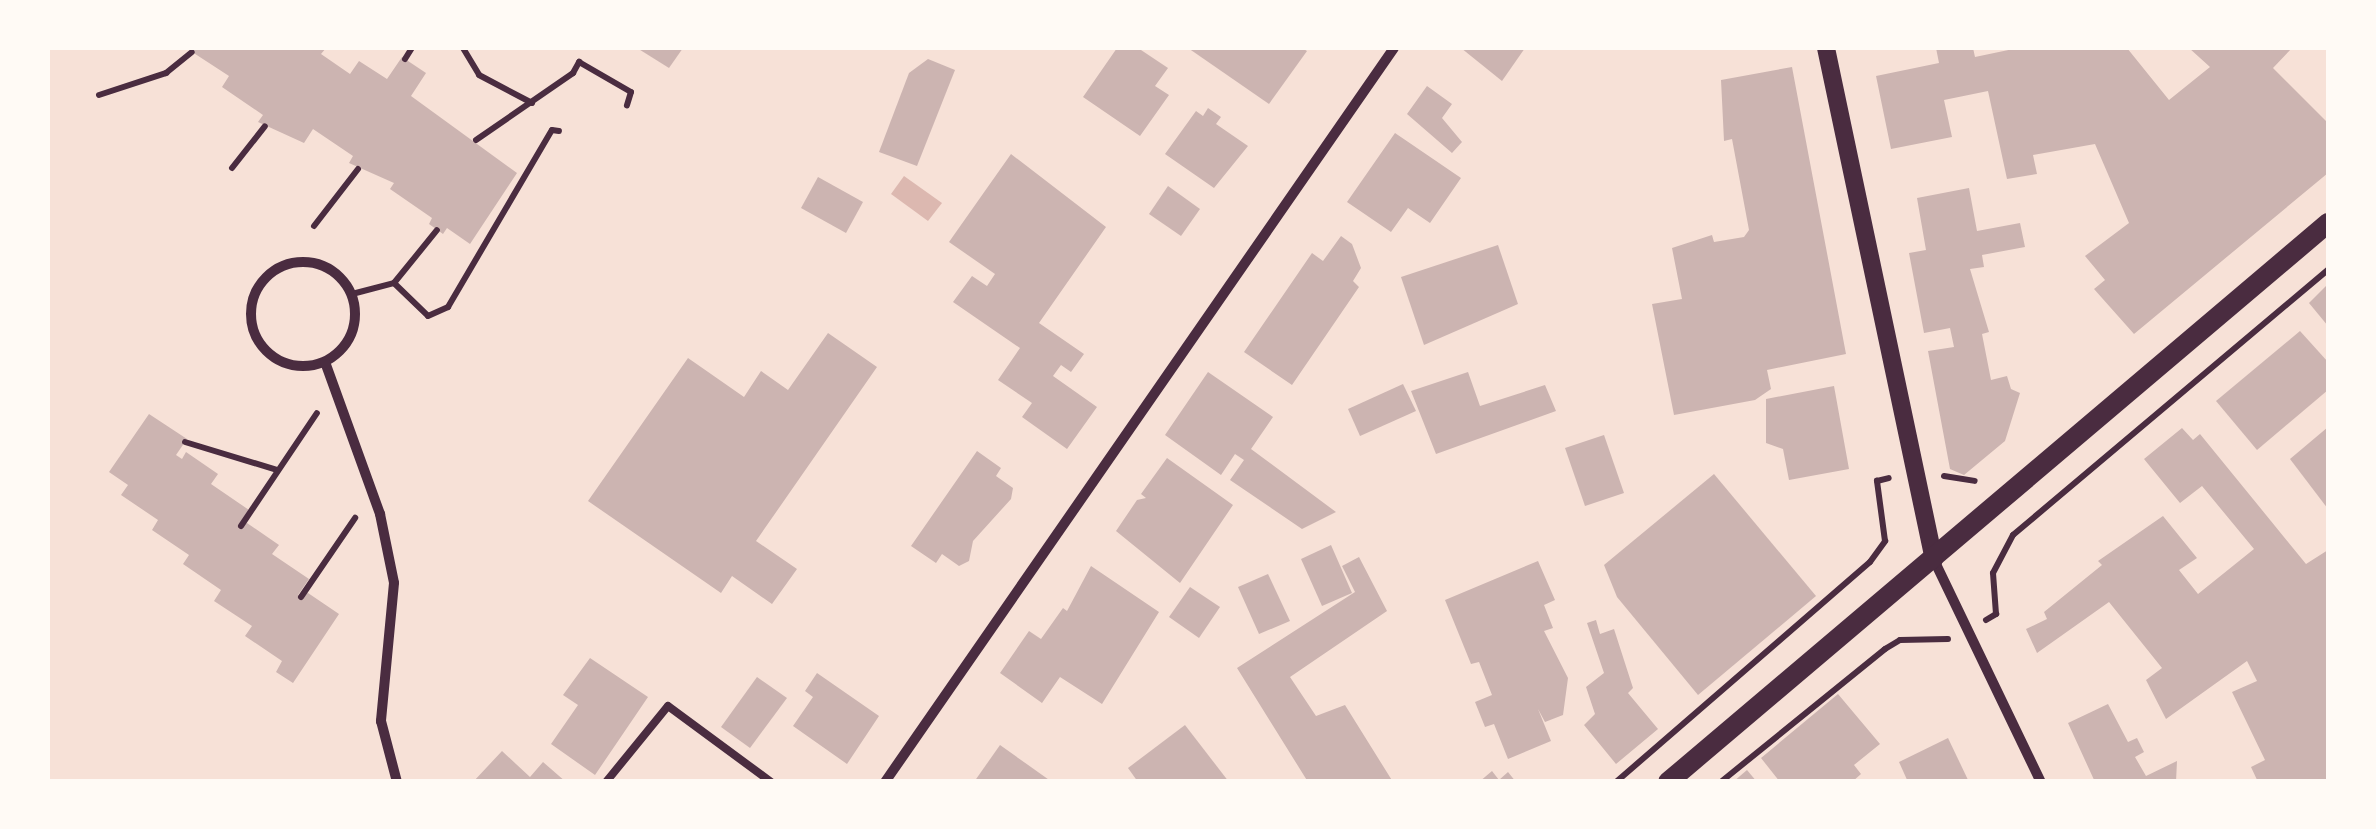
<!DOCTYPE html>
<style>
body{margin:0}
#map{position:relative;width:2376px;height:829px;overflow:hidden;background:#f7e1d7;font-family:Figtree,sans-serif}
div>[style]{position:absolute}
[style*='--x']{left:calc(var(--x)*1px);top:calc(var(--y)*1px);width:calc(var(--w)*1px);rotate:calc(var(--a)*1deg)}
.water>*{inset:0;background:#dcb8b0}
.building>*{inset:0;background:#ccb4b1}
.path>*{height:6px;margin:-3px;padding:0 3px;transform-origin:3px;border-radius:3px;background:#4a2c40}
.service>*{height:8px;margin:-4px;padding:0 4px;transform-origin:4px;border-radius:4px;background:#4a2c40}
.minor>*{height:10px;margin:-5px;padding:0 5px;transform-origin:5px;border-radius:5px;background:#4a2c40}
.minor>.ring{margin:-5px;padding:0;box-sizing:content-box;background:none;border:10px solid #4a2c40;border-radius:50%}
.tertiary>*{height:18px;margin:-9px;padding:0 9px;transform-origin:9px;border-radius:9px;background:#4a2c40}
.secondary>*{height:20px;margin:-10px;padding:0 10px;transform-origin:10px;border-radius:10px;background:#4a2c40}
span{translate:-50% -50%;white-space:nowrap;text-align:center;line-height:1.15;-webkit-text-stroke:8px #fffaf5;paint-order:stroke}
.frame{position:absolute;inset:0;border:50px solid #fffaf5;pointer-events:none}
</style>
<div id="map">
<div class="water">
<i style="clip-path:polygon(904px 176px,942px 203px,928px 221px,891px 194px)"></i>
</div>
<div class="building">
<i style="clip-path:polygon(186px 48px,326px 48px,321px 54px,350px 74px,359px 61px,387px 79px,402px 57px,426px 73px,411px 96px,517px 173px,470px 244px,447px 228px,443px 234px,429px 224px,432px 218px,390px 189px,394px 183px,349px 163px,353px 156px,313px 129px,304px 143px,258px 122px,263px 115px,222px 87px,229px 76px)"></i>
<i style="clip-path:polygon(637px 48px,683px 48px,669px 68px)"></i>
<i style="clip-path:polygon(1117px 48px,1138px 48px,1168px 68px,1155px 86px,1169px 95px,1140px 136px,1083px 97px)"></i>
<i style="clip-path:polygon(1188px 48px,1302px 48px,1307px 51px,1269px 104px)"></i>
<i style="clip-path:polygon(1461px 48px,1525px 48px,1502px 81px)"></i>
<i style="clip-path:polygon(1936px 48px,1973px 48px,1975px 57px,2018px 48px,2127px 48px,2169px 100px,2210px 67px,2189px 48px,2292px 48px,2273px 68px,2328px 123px,2328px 173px,2134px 334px,2094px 289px,2105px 280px,2085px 256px,2129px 223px,2095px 144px,2033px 155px,2037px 174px,2007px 179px,1988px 91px,1944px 100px,1952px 137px,1891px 149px,1876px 76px,1939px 63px)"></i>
<i style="clip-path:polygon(928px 59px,955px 70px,917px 166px,879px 152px,909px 73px)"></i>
<i style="clip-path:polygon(1792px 67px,1846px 354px,1767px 370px,1771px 389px,1755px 400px,1674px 415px,1652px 304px,1682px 299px,1672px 248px,1712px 235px,1714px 242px,1744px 237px,1749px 230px,1732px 139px,1724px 141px,1721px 80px)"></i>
<i style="clip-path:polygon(1427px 86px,1452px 104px,1442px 118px,1462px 142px,1452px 153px,1407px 114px)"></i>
<i style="clip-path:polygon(1208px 108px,1221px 117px,1216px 124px,1248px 146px,1214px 188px,1165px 154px,1196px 111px,1203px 116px)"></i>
<i style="clip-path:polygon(1395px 133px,1461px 178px,1430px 223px,1408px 208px,1391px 232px,1347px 202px)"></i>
<i style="clip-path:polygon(1011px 154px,1106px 227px,1039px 323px,1084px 354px,1071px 372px,1061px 365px,1053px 376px,1097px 407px,1067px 449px,1022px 417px,1032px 403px,998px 380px,1020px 348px,953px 302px,972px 276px,987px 286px,995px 274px,949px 242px)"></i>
<i style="clip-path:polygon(818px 177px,863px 202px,846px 233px,801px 208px)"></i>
<i style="clip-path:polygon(1168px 186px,1200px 209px,1181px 236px,1149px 214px)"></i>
<i style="clip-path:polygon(1969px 188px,1977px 231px,2020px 223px,2025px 247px,1982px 255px,1984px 267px,1970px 269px,1989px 332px,1982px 334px,1991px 380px,2007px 376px,2011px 389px,2020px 393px,2005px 441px,1964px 475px,1950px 469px,1928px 351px,1954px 347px,1950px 328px,1924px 333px,1909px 253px,1926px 250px,1917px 198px)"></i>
<i style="clip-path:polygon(1341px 236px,1352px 244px,1361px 268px,1353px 281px,1359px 287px,1292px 385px,1244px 352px,1312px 253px,1323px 261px)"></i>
<i style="clip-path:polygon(1498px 245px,1518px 304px,1424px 345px,1401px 277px)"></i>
<i style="clip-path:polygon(2328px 284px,2328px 326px,2309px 303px)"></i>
<i style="clip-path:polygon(2300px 331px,2328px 362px,2328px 390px,2257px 450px,2216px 401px)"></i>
<i style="clip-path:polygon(828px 333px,877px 367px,756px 541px,797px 569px,772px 604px,732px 576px,721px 593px,588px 501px,688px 358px,744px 397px,761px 371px,788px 390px)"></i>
<i style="clip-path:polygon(1208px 372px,1273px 417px,1251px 449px,1336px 512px,1302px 529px,1230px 480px,1244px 460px,1235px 454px,1221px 475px,1165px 435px)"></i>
<i style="clip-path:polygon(1468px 372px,1480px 406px,1545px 385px,1556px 411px,1436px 454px,1411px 391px)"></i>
<i style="clip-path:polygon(1403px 384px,1416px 411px,1360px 436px,1348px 409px)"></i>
<i style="clip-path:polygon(1834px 386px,1849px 469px,1789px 480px,1783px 449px,1766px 443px,1766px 399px)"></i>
<i style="clip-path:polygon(149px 414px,187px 439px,176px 455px,182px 459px,186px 452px,218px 474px,211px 484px,249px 510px,239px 525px,247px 523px,279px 545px,272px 554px,309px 579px,298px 595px,308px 593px,339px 614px,293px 683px,276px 672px,282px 661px,245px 636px,252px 626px,214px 601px,221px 590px,183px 564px,189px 555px,152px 530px,158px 520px,121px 495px,128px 485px,109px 472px)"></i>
<i style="clip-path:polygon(2328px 427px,2328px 509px,2290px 459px)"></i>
<i style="clip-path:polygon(2182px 428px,2193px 440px,2200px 434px,2306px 564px,2328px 550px,2328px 782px,2258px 782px,2251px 767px,2265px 760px,2232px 692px,2257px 681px,2247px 661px,2166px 719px,2146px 680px,2162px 668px,2109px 602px,2037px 653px,2026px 629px,2047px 619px,2044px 612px,2102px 565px,2098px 561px,2163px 516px,2197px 558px,2179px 570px,2198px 594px,2254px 549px,2202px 486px,2180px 503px,2144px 459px)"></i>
<i style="clip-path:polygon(1604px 435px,1624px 493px,1585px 506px,1565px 448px)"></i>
<i style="clip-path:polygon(977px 451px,1001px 468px,996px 476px,1013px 488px,1011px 499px,973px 541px,969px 561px,959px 566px,942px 554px,936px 563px,911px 546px)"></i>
<i style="clip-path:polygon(1167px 458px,1233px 505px,1180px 583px,1116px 531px,1137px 500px,1146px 498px,1141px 494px)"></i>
<i style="clip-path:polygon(1714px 474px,1816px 596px,1698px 695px,1617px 597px,1604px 565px)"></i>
<i style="clip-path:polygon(1331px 545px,1352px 593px,1322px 606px,1301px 559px)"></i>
<i style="clip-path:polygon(1359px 557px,1387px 611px,1290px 677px,1316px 716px,1345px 705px,1393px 782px,1308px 782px,1237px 668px,1355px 592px,1342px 566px)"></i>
<i style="clip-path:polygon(1538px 561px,1555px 600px,1544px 605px,1553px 628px,1544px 631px,1568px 678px,1563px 715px,1545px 722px,1538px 709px,1551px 741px,1508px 759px,1494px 724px,1485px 727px,1475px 702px,1492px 695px,1479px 662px,1471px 664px,1445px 600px)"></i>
<i style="clip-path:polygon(1091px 566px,1159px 612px,1102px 704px,1060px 677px,1042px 703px,1000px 673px,1029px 631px,1041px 639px,1063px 608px,1067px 611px)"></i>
<i style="clip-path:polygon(1268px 574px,1290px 621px,1259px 634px,1238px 587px)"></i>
<i style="clip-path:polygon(1190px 587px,1220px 607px,1199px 638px,1169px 617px)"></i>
<i style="clip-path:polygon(1596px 620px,1600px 634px,1614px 629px,1633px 688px,1628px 693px,1658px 729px,1616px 764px,1584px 725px,1595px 714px,1586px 687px,1604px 673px,1587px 623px)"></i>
<i style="clip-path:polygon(590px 658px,648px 697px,595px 775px,551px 744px,578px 705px,563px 695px)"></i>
<i style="clip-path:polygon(817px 673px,879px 716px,847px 764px,793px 726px,813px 697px,805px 691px)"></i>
<i style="clip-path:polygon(757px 677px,787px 698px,750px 748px,721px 727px)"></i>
<i style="clip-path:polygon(1838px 694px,1880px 744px,1854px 765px,1861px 774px,1852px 782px,1780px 782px,1761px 758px)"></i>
<i style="clip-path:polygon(2108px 704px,2128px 742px,2137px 738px,2144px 752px,2135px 757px,2146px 776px,2177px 761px,2176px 782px,2095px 782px,2068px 723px)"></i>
<i style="clip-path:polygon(1185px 725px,1229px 782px,1138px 782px,1128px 768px)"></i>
<i style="clip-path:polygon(1948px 738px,1969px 782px,1908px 782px,1899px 762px)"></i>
<i style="clip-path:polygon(1000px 745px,1052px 782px,974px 782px)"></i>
<i style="clip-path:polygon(502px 751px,530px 777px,543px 762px,566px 782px,473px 782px)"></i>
<i style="clip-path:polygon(1747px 770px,1757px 782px,1733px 782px)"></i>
<i style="clip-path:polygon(1492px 771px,1499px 780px,1508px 772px,1516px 782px,1479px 782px)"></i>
</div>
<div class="path">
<i style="--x:463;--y:48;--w:31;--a:59"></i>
<i style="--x:479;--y:75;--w:60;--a:27.8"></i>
<i style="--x:405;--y:59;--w:13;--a:-58"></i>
<i style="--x:99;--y:95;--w:71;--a:-18.2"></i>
<i style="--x:166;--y:73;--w:33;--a:-39"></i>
<i style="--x:476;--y:140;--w:118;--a:-34.6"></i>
<i style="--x:573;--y:73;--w:13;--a:-61"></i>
<i style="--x:579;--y:62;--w:60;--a:30"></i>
<i style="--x:631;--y:92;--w:14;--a:107"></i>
<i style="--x:232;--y:168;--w:53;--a:-51.8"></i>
<i style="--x:314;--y:226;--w:72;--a:-52.3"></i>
<i style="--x:394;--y:283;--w:47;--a:44.1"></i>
<i style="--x:428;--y:316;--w:22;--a:-24"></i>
<i style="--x:448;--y:307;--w:205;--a:-59.6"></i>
<i style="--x:552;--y:130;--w:7;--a:8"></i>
<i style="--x:352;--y:294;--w:43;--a:-14.7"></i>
<i style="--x:394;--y:283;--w:68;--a:-50.9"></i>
<i style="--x:185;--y:442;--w:96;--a:16.9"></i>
<i style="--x:1944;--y:476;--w:31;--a:9"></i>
<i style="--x:241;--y:526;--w:136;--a:-56.1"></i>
<i style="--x:301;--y:597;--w:96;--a:-55.6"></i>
<i style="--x:1986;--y:620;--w:12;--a:-31"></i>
<i style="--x:1996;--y:614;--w:41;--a:-94.2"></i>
<i style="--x:1993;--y:573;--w:43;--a:-62.2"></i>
<i style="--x:2013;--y:535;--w:412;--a:-40.1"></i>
<i style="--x:1722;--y:781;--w:210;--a:-39"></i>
<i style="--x:1885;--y:649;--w:17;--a:-31"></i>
<i style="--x:1900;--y:640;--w:48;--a:-1.2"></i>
<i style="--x:1616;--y:782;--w:336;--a:-40.9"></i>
<i style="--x:1870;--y:562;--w:26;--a:-54"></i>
<i style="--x:1885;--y:541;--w:61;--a:-97.6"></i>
<i style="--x:1877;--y:481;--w:12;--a:-14"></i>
</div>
<div class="service">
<i style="--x:606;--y:782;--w:98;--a:-50.8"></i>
<i style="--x:668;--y:706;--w:128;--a:36.4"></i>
</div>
<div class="minor">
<i class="ring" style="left:251px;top:262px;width:94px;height:94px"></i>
<i style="--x:325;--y:362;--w:162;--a:70.1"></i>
<i style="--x:380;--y:514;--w:70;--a:78.5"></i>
<i style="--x:394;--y:583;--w:139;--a:95.4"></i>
<i style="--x:381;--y:721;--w:63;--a:75.3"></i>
<i style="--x:1934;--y:560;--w:246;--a:64.3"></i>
<i style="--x:885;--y:782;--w:893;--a:-55.26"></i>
</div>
<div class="tertiary">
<i style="--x:1826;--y:48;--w:523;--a:78.09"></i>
</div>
<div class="secondary">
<i style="--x:1668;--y:782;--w:865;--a:-40.26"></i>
</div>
<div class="frame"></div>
</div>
